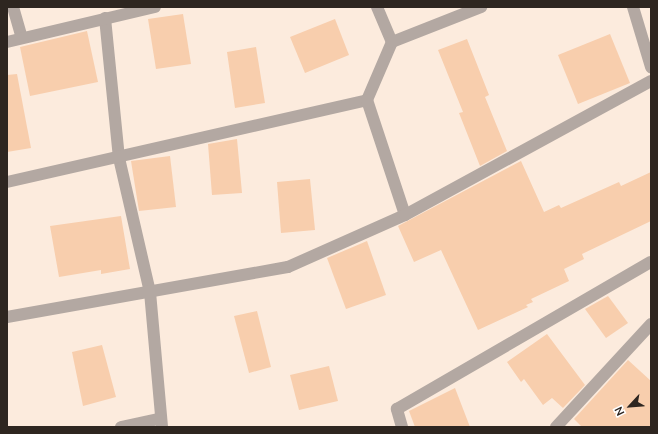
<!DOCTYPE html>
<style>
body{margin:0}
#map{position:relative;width:658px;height:434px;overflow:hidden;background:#fcebdd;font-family:Mulish,sans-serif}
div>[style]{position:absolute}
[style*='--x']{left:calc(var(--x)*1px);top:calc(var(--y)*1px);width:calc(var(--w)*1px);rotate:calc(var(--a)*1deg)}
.building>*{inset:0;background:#f8cead}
.street>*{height:12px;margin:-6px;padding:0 6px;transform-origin:6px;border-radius:6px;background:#b3a8a2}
span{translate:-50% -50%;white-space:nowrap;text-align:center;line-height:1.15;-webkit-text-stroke:3.5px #fff;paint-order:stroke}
.frame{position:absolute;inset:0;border:8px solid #2e2620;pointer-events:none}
.north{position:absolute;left:610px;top:386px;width:40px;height:40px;-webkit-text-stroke:3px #fff;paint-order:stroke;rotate:244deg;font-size:11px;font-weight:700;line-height:16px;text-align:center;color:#2e2620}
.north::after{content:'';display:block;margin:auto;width:14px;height:18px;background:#2e2620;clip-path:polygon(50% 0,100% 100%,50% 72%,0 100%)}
</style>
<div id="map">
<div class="building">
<i style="clip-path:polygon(183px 14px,191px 64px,156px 69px,148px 19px)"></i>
<i style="clip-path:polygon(335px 19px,349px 55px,305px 73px,290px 37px)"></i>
<i style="clip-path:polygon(87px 31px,98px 82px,30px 96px,20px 47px)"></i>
<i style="clip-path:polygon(610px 34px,630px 83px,578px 104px,558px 55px)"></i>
<i style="clip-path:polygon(467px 39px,489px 95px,485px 97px,507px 151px,480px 166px,459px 113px,463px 112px,438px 50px)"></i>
<i style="clip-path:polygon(256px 47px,265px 103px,235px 108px,227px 52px)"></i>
<i style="clip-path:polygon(17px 74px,31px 148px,7px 152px,7px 75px)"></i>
<i style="clip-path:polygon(237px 139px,242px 193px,212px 195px,208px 144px)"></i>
<i style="clip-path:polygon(170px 156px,176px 207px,139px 211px,131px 161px)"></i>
<i style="clip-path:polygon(521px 161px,544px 212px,559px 205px,561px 208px,619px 182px,621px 186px,651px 172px,651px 221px,582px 254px,584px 259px,564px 269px,569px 281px,531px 299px,533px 302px,526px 305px,528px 307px,478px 330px,441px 250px,414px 262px,398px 226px)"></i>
<i style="clip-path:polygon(310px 179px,315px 230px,281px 233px,277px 182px)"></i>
<i style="clip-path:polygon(121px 216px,130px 269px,101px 274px,101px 270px,59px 277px,50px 226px)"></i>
<i style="clip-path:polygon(367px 241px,386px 295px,346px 309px,327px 258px)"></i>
<i style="clip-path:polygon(608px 296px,628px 323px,606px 338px,585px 309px)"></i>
<i style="clip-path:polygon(257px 311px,271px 367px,249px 373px,234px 316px)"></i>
<i style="clip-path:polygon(547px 334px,585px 385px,563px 408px,552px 398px,543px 405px,524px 379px,521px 382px,507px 362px)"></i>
<i style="clip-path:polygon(102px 345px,116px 397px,83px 406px,72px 352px)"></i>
<i style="clip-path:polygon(628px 360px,651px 381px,651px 427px,582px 427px,574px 419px)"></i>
<i style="clip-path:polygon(329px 366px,338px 401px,299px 410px,290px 375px)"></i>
<i style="clip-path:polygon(455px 388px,470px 427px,415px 427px,409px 411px)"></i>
</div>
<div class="street">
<i style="--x:13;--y:7;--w:32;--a:74"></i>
<i style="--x:377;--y:7;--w:38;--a:67"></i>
<i style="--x:633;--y:7;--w:63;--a:73.3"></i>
<i style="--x:105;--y:18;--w:141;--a:84.3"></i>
<i style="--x:119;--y:158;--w:138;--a:77"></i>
<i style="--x:150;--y:292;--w:136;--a:84.9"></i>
<i style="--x:7;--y:42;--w:152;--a:-13.3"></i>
<i style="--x:367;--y:100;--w:63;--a:-66.7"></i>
<i style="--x:392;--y:42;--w:96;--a:-21.5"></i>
<i style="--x:7;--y:182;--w:369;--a:-12.8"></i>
<i style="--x:367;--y:100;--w:121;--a:71.7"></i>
<i style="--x:7;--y:317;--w:285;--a:-10.1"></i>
<i style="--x:288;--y:267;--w:128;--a:-24"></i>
<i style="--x:405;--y:215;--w:280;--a:-28.6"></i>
<i style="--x:121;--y:427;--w:40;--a:-12"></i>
<i style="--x:402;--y:427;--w:19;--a:-106"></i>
<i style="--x:397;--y:409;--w:293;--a:-30.1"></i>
<i style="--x:556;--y:427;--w:140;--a:-47.3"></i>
</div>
<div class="frame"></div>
<div class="north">N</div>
</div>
